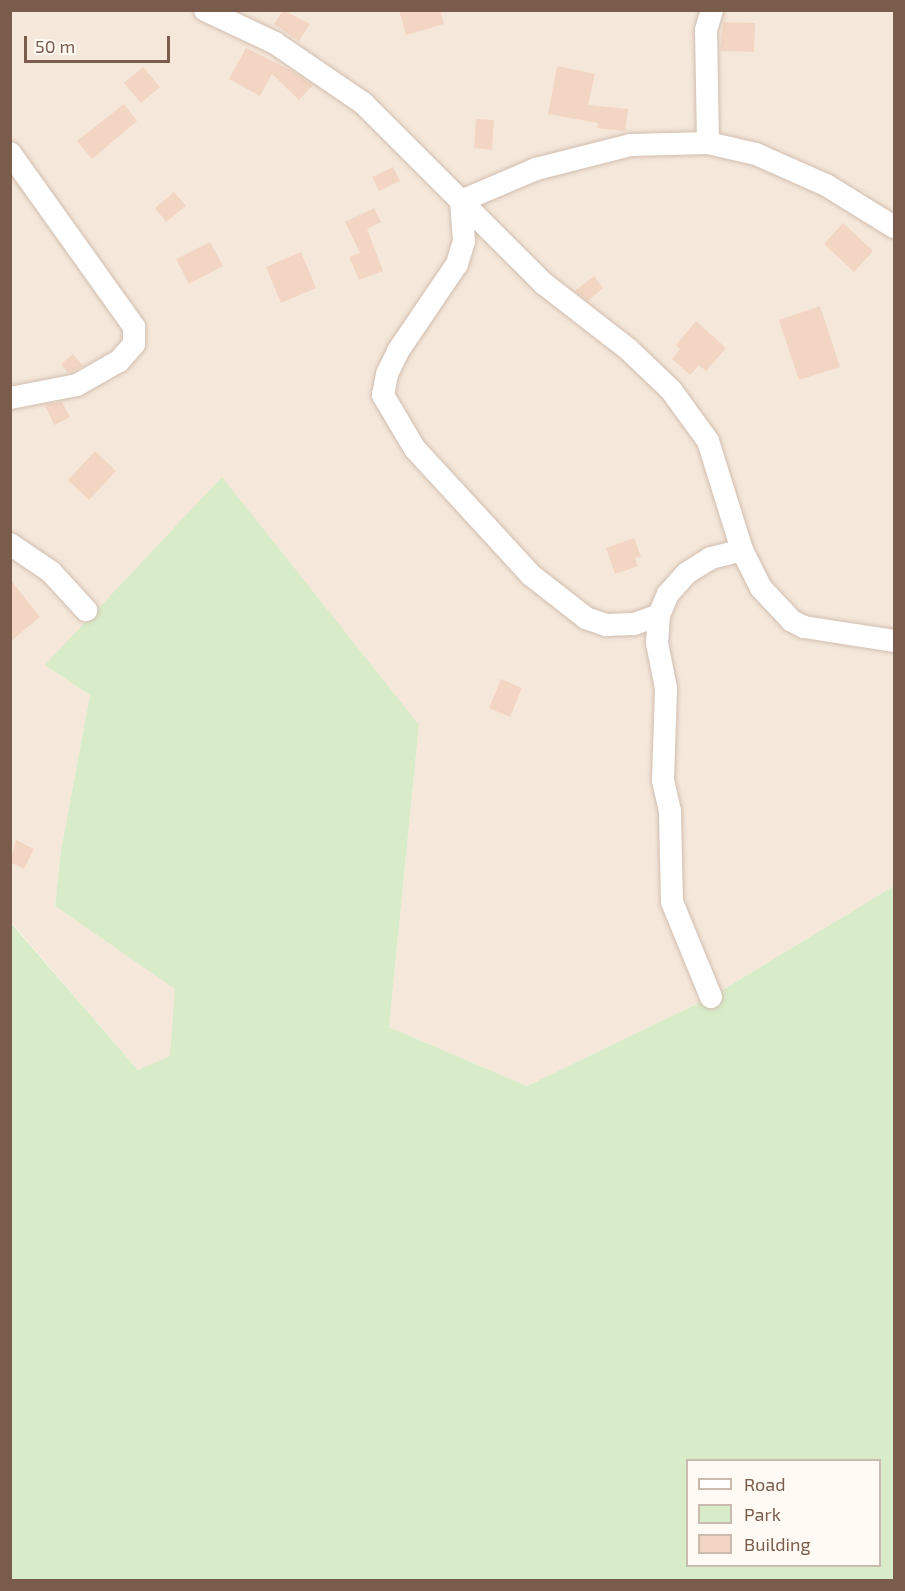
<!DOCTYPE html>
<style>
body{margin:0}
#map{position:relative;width:905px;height:1591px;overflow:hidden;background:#fdf6ec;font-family:"Exo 2",sans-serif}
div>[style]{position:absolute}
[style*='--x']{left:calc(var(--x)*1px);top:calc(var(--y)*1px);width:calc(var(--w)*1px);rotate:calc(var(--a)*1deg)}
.residential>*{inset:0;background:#f5e8da}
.green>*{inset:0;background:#d8ecc9}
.building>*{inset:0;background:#f3d5c3}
.roads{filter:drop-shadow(0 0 2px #d1beb0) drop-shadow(0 0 2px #d1beb0)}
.street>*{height:22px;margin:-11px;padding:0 11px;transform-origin:11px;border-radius:11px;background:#fff}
span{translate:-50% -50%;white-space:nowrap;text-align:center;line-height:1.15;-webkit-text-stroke:4.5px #fffaf3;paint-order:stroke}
.frame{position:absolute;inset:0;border:12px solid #7a5c4d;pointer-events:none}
.legend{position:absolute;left:686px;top:1459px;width:195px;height:108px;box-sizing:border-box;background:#fffaf3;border:2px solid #cabbb1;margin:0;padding:8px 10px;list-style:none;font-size:18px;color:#7a5c4d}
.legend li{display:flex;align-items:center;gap:12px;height:30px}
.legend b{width:30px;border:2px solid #cabbb1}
.scale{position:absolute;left:24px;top:36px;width:146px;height:27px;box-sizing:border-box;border:3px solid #7a5c4d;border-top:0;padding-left:8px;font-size:18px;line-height:21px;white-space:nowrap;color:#7a5c4d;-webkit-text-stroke:4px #fffaf3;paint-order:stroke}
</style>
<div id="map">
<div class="residential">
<i style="clip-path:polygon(10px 11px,894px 11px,894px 886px,711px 997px,527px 1086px,389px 1027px,419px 725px,90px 695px,61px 850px,55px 906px,176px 989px,171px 1056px,138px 1070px,11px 922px)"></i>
</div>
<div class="green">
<i style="clip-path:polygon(evenodd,222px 477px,419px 725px,389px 1027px,527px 1086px,711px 997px,894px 886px,894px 1580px,11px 1580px,10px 922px,138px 1070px,170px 1056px,175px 989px,55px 906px,61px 850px,90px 695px,45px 665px,222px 477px,688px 1460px,880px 1460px,880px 1566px,688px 1566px,688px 1460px)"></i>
</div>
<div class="building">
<i style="clip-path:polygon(283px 10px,310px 24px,299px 41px,274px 24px)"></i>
<i style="clip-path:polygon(399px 10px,440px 10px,444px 24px,406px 35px)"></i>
<i style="clip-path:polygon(723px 22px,755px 23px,754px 52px,720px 51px)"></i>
<i style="clip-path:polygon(246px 48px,290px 70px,313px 85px,299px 100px,272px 74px,260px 96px,229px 79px)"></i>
<i style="clip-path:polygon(557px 66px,595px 74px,588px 105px,628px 109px,625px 131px,597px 128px,598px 123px,548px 114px)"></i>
<i style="clip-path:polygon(143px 67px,160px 87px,141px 103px,124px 83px)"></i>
<i style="clip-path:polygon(124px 104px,137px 121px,92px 159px,77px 141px)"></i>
<i style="clip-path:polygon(476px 119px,494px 120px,492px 150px,474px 148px)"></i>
<i style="clip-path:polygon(393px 167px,400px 181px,379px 191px,372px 177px)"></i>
<i style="clip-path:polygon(174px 192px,186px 206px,166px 222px,155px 208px)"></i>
<i style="clip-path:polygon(374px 208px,381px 222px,367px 229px,383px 271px,359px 280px,349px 257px,360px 253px,345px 222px)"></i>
<i style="clip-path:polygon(843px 223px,873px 251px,854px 272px,824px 244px)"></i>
<i style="clip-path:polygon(210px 242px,223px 266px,189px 284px,176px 259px)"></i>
<i style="clip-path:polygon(301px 252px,316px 288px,281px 303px,266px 267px)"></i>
<i style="clip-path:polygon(594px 276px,603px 288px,588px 301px,575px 291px)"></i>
<i style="clip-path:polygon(820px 306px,840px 367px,799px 380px,779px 320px)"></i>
<i style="clip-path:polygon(696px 321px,726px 348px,706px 371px,699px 365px,690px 375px,672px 359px,680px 349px,676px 345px)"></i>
<i style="clip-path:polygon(73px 354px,83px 366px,68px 373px,61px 364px)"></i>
<i style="clip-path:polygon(62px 402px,70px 417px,54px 425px,45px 405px)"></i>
<i style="clip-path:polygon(95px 451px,116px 471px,89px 500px,68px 480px)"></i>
<i style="clip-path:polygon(634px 538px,641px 557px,635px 558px,638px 566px,615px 574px,606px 548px)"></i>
<i style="clip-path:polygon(10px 579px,40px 617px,10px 642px)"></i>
<i style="clip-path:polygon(501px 679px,522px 688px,510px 717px,489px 708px)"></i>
<i style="clip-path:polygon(16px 840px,34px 849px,24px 869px,10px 862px)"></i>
</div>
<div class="roads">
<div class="street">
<i style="--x:205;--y:10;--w:77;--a:25.2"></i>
<i style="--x:275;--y:43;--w:107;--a:34.3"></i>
<i style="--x:363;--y:103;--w:255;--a:45"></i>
<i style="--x:543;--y:283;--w:108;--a:37.8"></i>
<i style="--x:628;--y:349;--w:59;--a:43.6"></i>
<i style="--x:671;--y:390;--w:63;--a:54"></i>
<i style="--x:708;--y:441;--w:114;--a:72.7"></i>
<i style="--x:742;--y:550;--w:42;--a:63.4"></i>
<i style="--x:761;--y:588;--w:45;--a:46.8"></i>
<i style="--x:792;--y:621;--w:13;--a:27"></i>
<i style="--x:804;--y:627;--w:91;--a:8.8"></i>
<i style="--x:708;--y:143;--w:113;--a:-91"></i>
<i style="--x:706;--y:30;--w:21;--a:-73"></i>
<i style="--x:10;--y:153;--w:214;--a:54.5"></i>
<i style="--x:134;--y:327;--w:17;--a:90"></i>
<i style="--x:134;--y:344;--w:23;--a:131"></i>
<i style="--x:119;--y:361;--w:48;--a:150.3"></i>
<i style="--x:77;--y:385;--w:68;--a:169"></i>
<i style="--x:10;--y:544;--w:50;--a:34.3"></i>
<i style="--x:51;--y:572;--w:52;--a:47.4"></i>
<i style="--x:659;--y:615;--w:27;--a:160"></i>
<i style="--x:634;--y:624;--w:28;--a:178"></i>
<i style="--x:606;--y:625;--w:21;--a:-161"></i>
<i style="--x:586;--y:618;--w:70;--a:-142"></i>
<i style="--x:531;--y:575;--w:171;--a:-132.6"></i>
<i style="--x:415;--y:449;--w:63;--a:-120.7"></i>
<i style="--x:383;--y:395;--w:21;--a:-79"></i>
<i style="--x:387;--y:374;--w:25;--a:-64"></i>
<i style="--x:398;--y:351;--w:105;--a:-55.9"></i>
<i style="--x:457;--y:264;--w:24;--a:-73"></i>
<i style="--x:464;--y:241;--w:40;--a:-94.3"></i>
<i style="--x:461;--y:201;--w:82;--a:-23.1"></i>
<i style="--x:536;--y:169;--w:97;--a:-14.3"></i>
<i style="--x:630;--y:145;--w:78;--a:-1.5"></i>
<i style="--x:708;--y:143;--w:49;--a:12.9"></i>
<i style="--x:756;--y:154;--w:77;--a:23.9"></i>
<i style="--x:826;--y:185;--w:80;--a:31.7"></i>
<i style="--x:711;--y:997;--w:103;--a:-112.3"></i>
<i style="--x:672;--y:902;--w:91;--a:-91.3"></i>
<i style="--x:670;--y:811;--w:32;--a:-103"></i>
<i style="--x:663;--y:780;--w:92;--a:-88.1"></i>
<i style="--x:666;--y:688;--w:46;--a:-101.3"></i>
<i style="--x:657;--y:643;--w:28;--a:-86"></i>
<i style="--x:659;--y:615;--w:23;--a:-67"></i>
<i style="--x:668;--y:594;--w:28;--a:-48"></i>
<i style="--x:687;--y:573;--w:28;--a:-32"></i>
<i style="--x:711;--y:558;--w:32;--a:-14"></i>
</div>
</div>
<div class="frame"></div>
<ul class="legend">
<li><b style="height:8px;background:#fff"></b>Road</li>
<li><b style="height:16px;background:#d8ecc9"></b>Park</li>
<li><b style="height:16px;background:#f3d5c3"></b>Building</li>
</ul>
<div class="scale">50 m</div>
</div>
